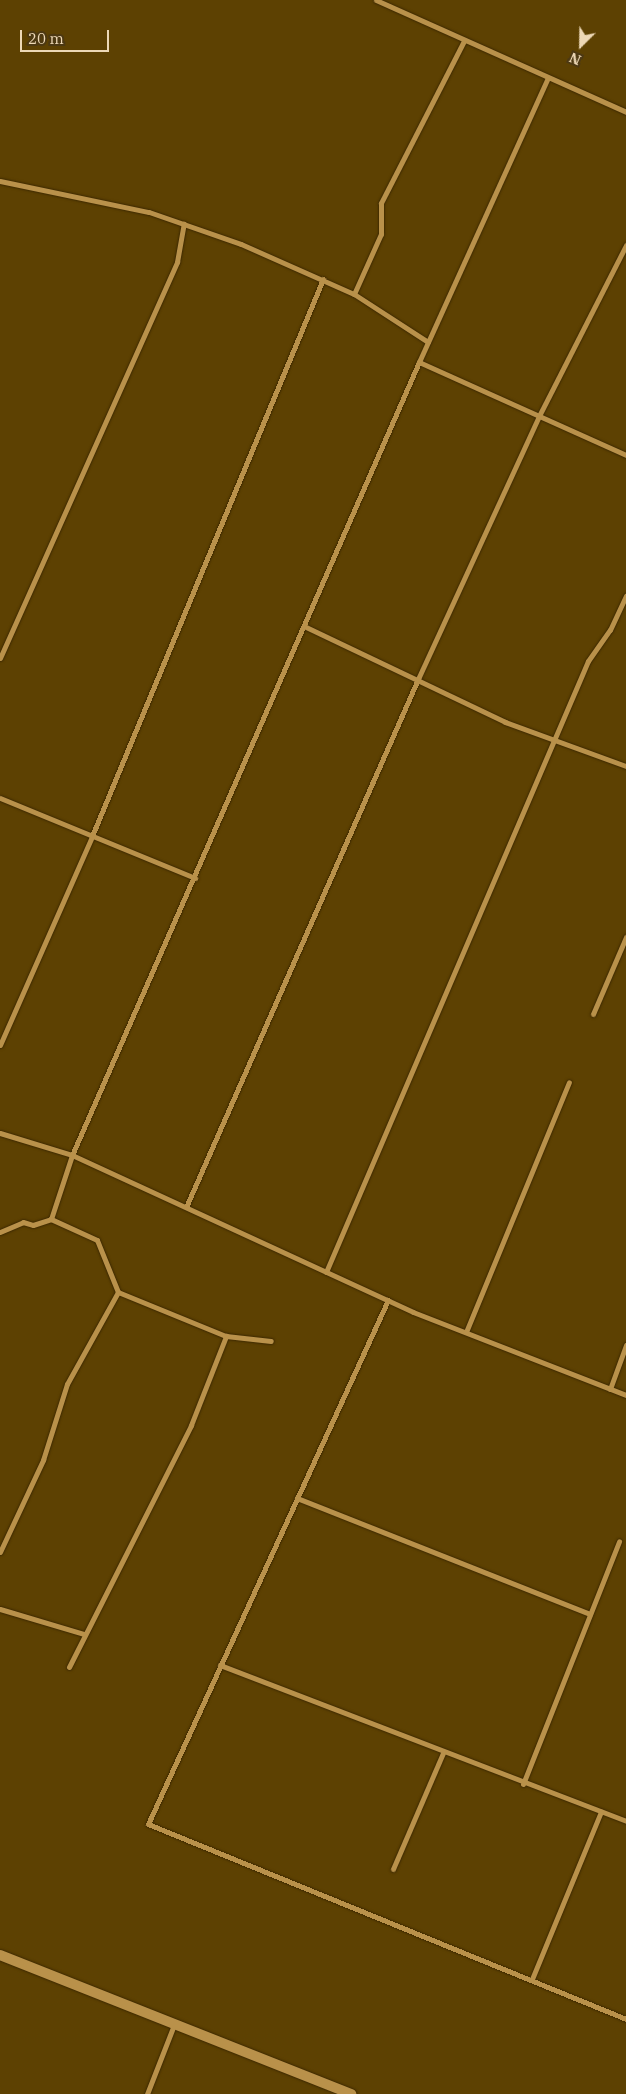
<!DOCTYPE html>
<style>
body{margin:0}
#map{position:relative;width:626px;height:2094px;overflow:hidden;background:#5d4102;font-family:"IBM Plex Serif",serif}
div>[style]{position:absolute}
[style*='--x']{left:calc(var(--x)*1px);top:calc(var(--y)*1px);width:calc(var(--w)*1px);rotate:calc(var(--a)*1deg)}
.roads{filter:drop-shadow(0 0 1px #3c2801) drop-shadow(0 0 1px #3c2801)}
.street>*{height:5px;margin:-2.5px;padding:0 2.5px;transform-origin:2.5px;border-radius:2.5px;background:#b9914a}
.secondary>*{height:10px;margin:-5px;padding:0 5px;transform-origin:5px;border-radius:5px;background:#b9914a}
span{translate:-50% -50%;white-space:nowrap;text-align:center;line-height:1.15;-webkit-text-stroke:4px #4c3812;paint-order:stroke}
.north{position:absolute;left:556px;top:20px;width:50px;height:50px;-webkit-text-stroke:4px #4c3812;paint-order:stroke;rotate:203deg;font-size:14px;font-weight:700;line-height:20px;text-align:center;color:#edd8b6}
.north::after{content:'';display:block;margin:auto;width:18px;height:22px;background:#edd8b6;clip-path:polygon(50% 0,100% 100%,50% 72%,0 100%)}
.scale{position:absolute;left:20px;top:30px;width:89px;height:22px;box-sizing:border-box;border:2px solid #edd8b6;border-top:0;padding-left:6px;font-size:15px;line-height:18px;white-space:nowrap;color:#edd8b6;-webkit-text-stroke:4px #4c3812;paint-order:stroke}
</style>
<div id="map">
<div class="roads">
<div class="street">
<i style="--x:376;--y:0;--w:274;--a:24.1"></i>
<i style="--x:0;--y:181;--w:152;--a:11.8"></i>
<i style="--x:149;--y:212;--w:97;--a:19.2"></i>
<i style="--x:241;--y:244;--w:124;--a:23.9"></i>
<i style="--x:354;--y:294;--w:88;--a:33"></i>
<i style="--x:354;--y:294;--w:66;--a:-65.8"></i>
<i style="--x:381;--y:234;--w:31;--a:-90"></i>
<i style="--x:381;--y:203;--w:182;--a:-62.9"></i>
<i style="--x:419;--y:362;--w:227;--a:24.2"></i>
<i style="--x:304;--y:626;--w:223;--a:25.5"></i>
<i style="--x:505;--y:722;--w:129;--a:20"></i>
<i style="--x:0;--y:658;--w:434;--a:-65.9"></i>
<i style="--x:177;--y:262;--w:39;--a:-80"></i>
<i style="--x:0;--y:798;--w:211;--a:22.3"></i>
<i style="--x:593;--y:1014;--w:84;--a:-66.8"></i>
<i style="--x:0;--y:1045;--w:228;--a:-66.2"></i>
<i style="--x:92;--y:836;--w:603;--a:-67.48"></i>
<i style="--x:0;--y:1133;--w:75;--a:17"></i>
<i style="--x:72;--y:1155;--w:375;--a:24.7"></i>
<i style="--x:413;--y:1312;--w:229;--a:21.3"></i>
<i style="--x:186;--y:1207;--w:577;--a:-66.28"></i>
<i style="--x:418;--y:679;--w:289;--a:-65.3"></i>
<i style="--x:539;--y:416;--w:192;--a:-63"></i>
<i style="--x:0;--y:1232;--w:25;--a:-23"></i>
<i style="--x:23;--y:1222;--w:10;--a:17"></i>
<i style="--x:33;--y:1225;--w:19;--a:-18"></i>
<i style="--x:51;--y:1219;--w:67;--a:-71.8"></i>
<i style="--x:72;--y:1155;--w:866;--a:-66.37"></i>
<i style="--x:419;--y:362;--w:312;--a:-65.6"></i>
<i style="--x:326;--y:1272;--w:665;--a:-66.79"></i>
<i style="--x:588;--y:661;--w:38;--a:-55"></i>
<i style="--x:610;--y:630;--w:38;--a:-65"></i>
<i style="--x:118;--y:1292;--w:117;--a:22.2"></i>
<i style="--x:226;--y:1336;--w:45;--a:6.3"></i>
<i style="--x:388;--y:1300;--w:576;--a:114.61"></i>
<i style="--x:148;--y:1824;--w:516;--a:22.19"></i>
<i style="--x:466;--y:1332;--w:270;--a:-67.6"></i>
<i style="--x:610;--y:1389;--w:47;--a:-70"></i>
<i style="--x:297;--y:1498;--w:315;--a:21.6"></i>
<i style="--x:0;--y:1552;--w:102;--a:-64.9"></i>
<i style="--x:43;--y:1460;--w:80;--a:-72.5"></i>
<i style="--x:67;--y:1384;--w:105;--a:-61"></i>
<i style="--x:118;--y:1292;--w:56;--a:-112"></i>
<i style="--x:97;--y:1240;--w:51;--a:-155.5"></i>
<i style="--x:0;--y:1609;--w:88;--a:16.6"></i>
<i style="--x:220;--y:1665;--w:435;--a:21"></i>
<i style="--x:69;--y:1667;--w:271;--a:-63.2"></i>
<i style="--x:191;--y:1425;--w:96;--a:-68.5"></i>
<i style="--x:523;--y:1784;--w:261;--a:-68.4"></i>
<i style="--x:393;--y:1869;--w:126;--a:-66.7"></i>
<i style="--x:532;--y:1979;--w:181;--a:-67.6"></i>
<i style="--x:147;--y:2094;--w:77;--a:-68.7"></i>
</div>
<div class="secondary">
<i style="--x:0;--y:1955;--w:378;--a:21.6"></i>
</div>
</div>
<div class="north">N</div>
<div class="scale">20 m</div>
</div>
